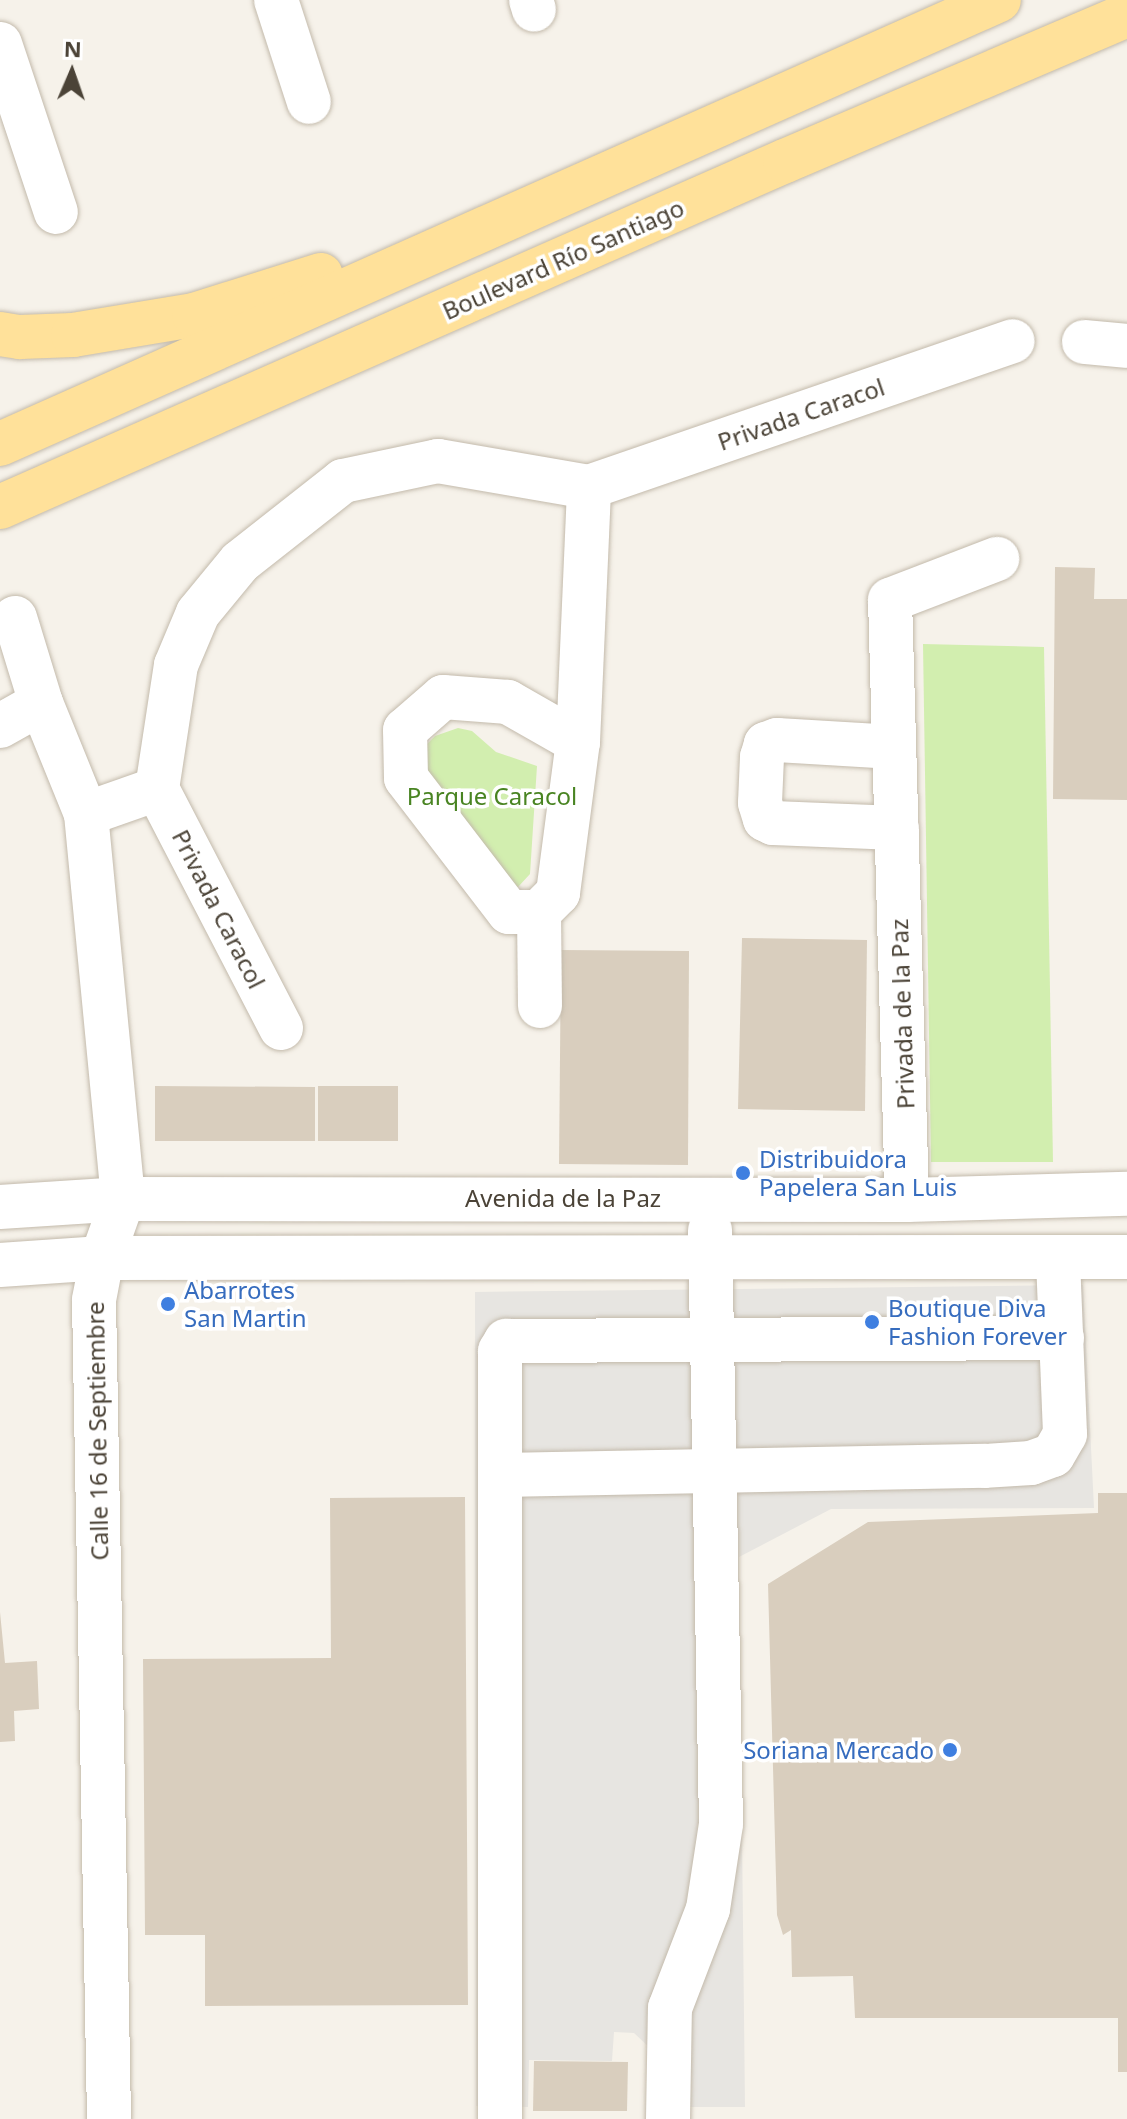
<!DOCTYPE html>
<meta charset="utf-8">
<style>
body{margin:0}
#map{position:relative;width:1127px;height:2119px;overflow:hidden;background:#f6f2ea;font-family:"Noto Sans",sans-serif}
div>[style]{position:absolute}
[style*='--x']{left:calc(var(--x)*1px);top:calc(var(--y)*1px);width:calc(var(--w)*1px);rotate:calc(var(--a)*1deg)}
.green>*{inset:0;background:#d2eeaf}
.parking>*{inset:0;background:#e7e5e1}
.building>*{inset:0;background:#d9cebe}
.roads{filter:drop-shadow(0 0 2px #c3baab) drop-shadow(0 0 2px #c3baab)}
.minor>*{height:44px;margin:-22px;padding:0 22px;transform-origin:22px;border-radius:22px;background:#fff}
.major>*{height:44px;margin:-22px;padding:0 22px;transform-origin:22px;border-radius:22px;background:#ffe19a}
.dots>*{width:22px;height:22px;translate:-50% -50%;box-sizing:border-box;border:4px solid #fff;border-radius:50%}
span{translate:-50% -50%;white-space:nowrap;text-align:center;line-height:1.15;-webkit-text-stroke:7px #fff;paint-order:stroke}
.street-label{font-size:24px;color:#4b4337}
.park-label{font-size:24px;color:#498422}
.shop-label{font-size:24px;color:#366cbe}
.left{translate:0 -50%;text-align:left}
.right{translate:-100% -50%;text-align:right}
.north{position:absolute;left:32px;top:32px;width:80px;height:80px;-webkit-text-stroke:6px #fff;paint-order:stroke;rotate:2deg;font-size:22px;font-weight:700;line-height:32px;text-align:center;color:#4b4337}
.north::after{content:'';display:block;margin:auto;width:28px;height:36px;background:#4b4337;clip-path:polygon(50% 0,100% 100%,50% 72%,0 100%)}
</style>
<div id="map">
<div class="green">
<i style="clip-path:polygon(923px 644px,1044px 647px,1053px 1162px,931px 1162px)"></i>
<i style="clip-path:polygon(458px 728px,472px 731px,496px 752px,537px 766px,530px 874px,518px 887px,510px 888px,421px 770px,426px 745px,435px 736px)"></i>
</div>
<div class="parking">
<i style="clip-path:polygon(1083px 1285px,1094px 1508px,831px 1509px,739px 1557px,745px 2107px,668px 2107px,650px 2048px,634px 2033px,614px 2032px,612px 2061px,529px 2060px,528px 2107px,476px 2106px,475px 1292px)"></i>
</div>
<div class="building">
<i style="clip-path:polygon(1055px 567px,1095px 568px,1094px 599px,1127px 599px,1127px 800px,1053px 799px)"></i>
<i style="clip-path:polygon(742px 938px,867px 940px,865px 1111px,738px 1109px)"></i>
<i style="clip-path:polygon(561px 950px,689px 951px,688px 1165px,559px 1164px)"></i>
<i style="clip-path:polygon(155px 1086px,315px 1087px,315px 1141px,155px 1141px)"></i>
<i style="clip-path:polygon(318px 1086px,398px 1086px,398px 1141px,318px 1141px)"></i>
<i style="clip-path:polygon(1098px 1493px,1127px 1493px,1127px 2072px,1118px 2072px,1118px 2018px,855px 2018px,853px 1976px,792px 1977px,791px 1930px,783px 1935px,777px 1915px,768px 1584px,868px 1522px,1098px 1513px)"></i>
<i style="clip-path:polygon(465px 1497px,468px 2005px,205px 2006px,205px 1935px,145px 1935px,143px 1659px,331px 1658px,330px 1498px)"></i>
<i style="clip-path:polygon(0 1612px,5px 1663px,37px 1661px,39px 1709px,14px 1711px,15px 1741px,0 1742px)"></i>
<i style="clip-path:polygon(534px 2061px,628px 2062px,627px 2111px,533px 2111px)"></i>
</div>
<div class="roads">
<div class="minor">
<i style="--x:276;--y:0;--w:107;--a:72.1"></i>
<i style="--x:531;--y:0;--w:10;--a:73"></i>
<i style="--x:0;--y:44;--w:177;--a:71.6"></i>
<i style="--x:1084;--y:342;--w:43;--a:5.3"></i>
<i style="--x:15;--y:618;--w:89;--a:73"></i>
<i style="--x:41;--y:703;--w:120;--a:67.9"></i>
<i style="--x:86;--y:814;--w:387;--a:84.5"></i>
<i style="--x:123;--y:1199;--w:63;--a:109.6"></i>
<i style="--x:102;--y:1258;--w:43;--a:100.8"></i>
<i style="--x:94;--y:1300;--w:819;--a:88.95"></i>
<i style="--x:0;--y:726;--w:47;--a:-29.3"></i>
<i style="--x:578;--y:742;--w:81;--a:-150.3"></i>
<i style="--x:508;--y:702;--w:65;--a:-175.6"></i>
<i style="--x:443;--y:697;--w:50;--a:139"></i>
<i style="--x:405;--y:730;--w:48;--a:88.8"></i>
<i style="--x:406;--y:778;--w:169;--a:52.5"></i>
<i style="--x:509;--y:912;--w:30;--a:0"></i>
<i style="--x:539;--y:912;--w:27;--a:-45"></i>
<i style="--x:558;--y:893;--w:152;--a:-82.5"></i>
<i style="--x:578;--y:742;--w:255;--a:-87.5"></i>
<i style="--x:894;--y:747;--w:117;--a:-176.6"></i>
<i style="--x:777;--y:740;--w:12;--a:160"></i>
<i style="--x:766;--y:744;--w:14;--a:107"></i>
<i style="--x:762;--y:757;--w:46;--a:92.5"></i>
<i style="--x:760;--y:803;--w:17;--a:73"></i>
<i style="--x:765;--y:819;--w:9;--a:27"></i>
<i style="--x:773;--y:823;--w:124;--a:2.3"></i>
<i style="--x:86;--y:814;--w:75;--a:-19.4"></i>
<i style="--x:539;--y:912;--w:94;--a:89.4"></i>
<i style="--x:281;--y:1028;--w:269;--a:-117.4"></i>
<i style="--x:157;--y:789;--w:125;--a:-81.3"></i>
<i style="--x:176;--y:665;--w:56;--a:-67.1"></i>
<i style="--x:198;--y:613;--w:66;--a:-50.5"></i>
<i style="--x:240;--y:562;--w:131;--a:-38.2"></i>
<i style="--x:343;--y:481;--w:97;--a:-11.9"></i>
<i style="--x:438;--y:461;--w:153;--a:9.8"></i>
<i style="--x:589;--y:487;--w:448;--a:-19"></i>
<i style="--x:907;--y:1200;--w:600;--a:-91.62"></i>
<i style="--x:890;--y:600;--w:115;--a:-21"></i>
<i style="--x:0;--y:1207;--w:123;--a:-3.7"></i>
<i style="--x:123;--y:1199;--w:784;--a:0.07"></i>
<i style="--x:907;--y:1200;--w:220;--a:-1.6"></i>
<i style="--x:0;--y:1265;--w:102;--a:-3.9"></i>
<i style="--x:102;--y:1258;--w:1025;--a:-0.06"></i>
<i style="--x:501;--y:1475;--w:484;--a:-1.1"></i>
<i style="--x:985;--y:1466;--w:46;--a:-3.7"></i>
<i style="--x:1031;--y:1463;--w:23;--a:-20"></i>
<i style="--x:1053;--y:1455;--w:24;--a:-60"></i>
<i style="--x:1065;--y:1434;--w:176;--a:-92.3"></i>
<i style="--x:500;--y:2119;--w:768;--a:-90"></i>
<i style="--x:500;--y:1351;--w:12;--a:-59"></i>
<i style="--x:506;--y:1341;--w:556;--a:-0.31"></i>
<i style="--x:668;--y:2119;--w:111;--a:-89"></i>
<i style="--x:670;--y:2008;--w:106;--a:-69"></i>
<i style="--x:708;--y:1909;--w:86;--a:-81.3"></i>
<i style="--x:721;--y:1824;--w:594;--a:-91.06"></i>
</div>
<div class="major">
<i style="--x:0;--y:334;--w:20;--a:9"></i>
<i style="--x:20;--y:337;--w:53;--a:-2.2"></i>
<i style="--x:73;--y:335;--w:123;--a:-9.4"></i>
<i style="--x:194;--y:315;--w:133;--a:-17.5"></i>
<i style="--x:0;--y:444;--w:1093;--a:-23.96"></i>
<i style="--x:0;--y:507;--w:858;--a:-23.79"></i>
<i style="--x:785;--y:161;--w:372;--a:-23.1"></i>
</div>
</div>
<div class="dots">
<i style="left:743px;top:1173px;background:#3f7fe0"></i>
<i style="left:168px;top:1304px;background:#3f7fe0"></i>
<i style="left:872px;top:1322px;background:#3f7fe0"></i>
<i style="left:950px;top:1750px;background:#3f7fe0"></i>
</div>
<div class="street-label">
<span style="left:563px;top:259px;rotate:-24deg">Boulevard Río Santiago</span>
<span style="left:801px;top:414px;rotate:-19deg">Privada Caracol</span>
<span style="left:219px;top:909px;rotate:63deg">Privada Caracol</span>
<span style="left:902px;top:1014px;rotate:-92deg">Privada de la Paz</span>
<span style="left:563px;top:1198px">Avenida de la Paz</span>
<span style="left:97px;top:1431px;rotate:-91deg">Calle 16 de Septiembre</span>
</div>
<div class="park-label">
<span style="left:492px;top:796px">Parque Caracol</span>
</div>
<div class="shop-label">
<span class="left" style="left:759px;top:1173px">Distribuidora<br>Papelera San Luis</span>
<span class="left" style="left:184px;top:1304px">Abarrotes<br>San Martin</span>
<span class="left" style="left:888px;top:1322px">Boutique Diva<br>Fashion Forever</span>
<span class="right" style="left:934px;top:1750px">Soriana Mercado</span>
</div>
<div class="north">N</div>
</div>
